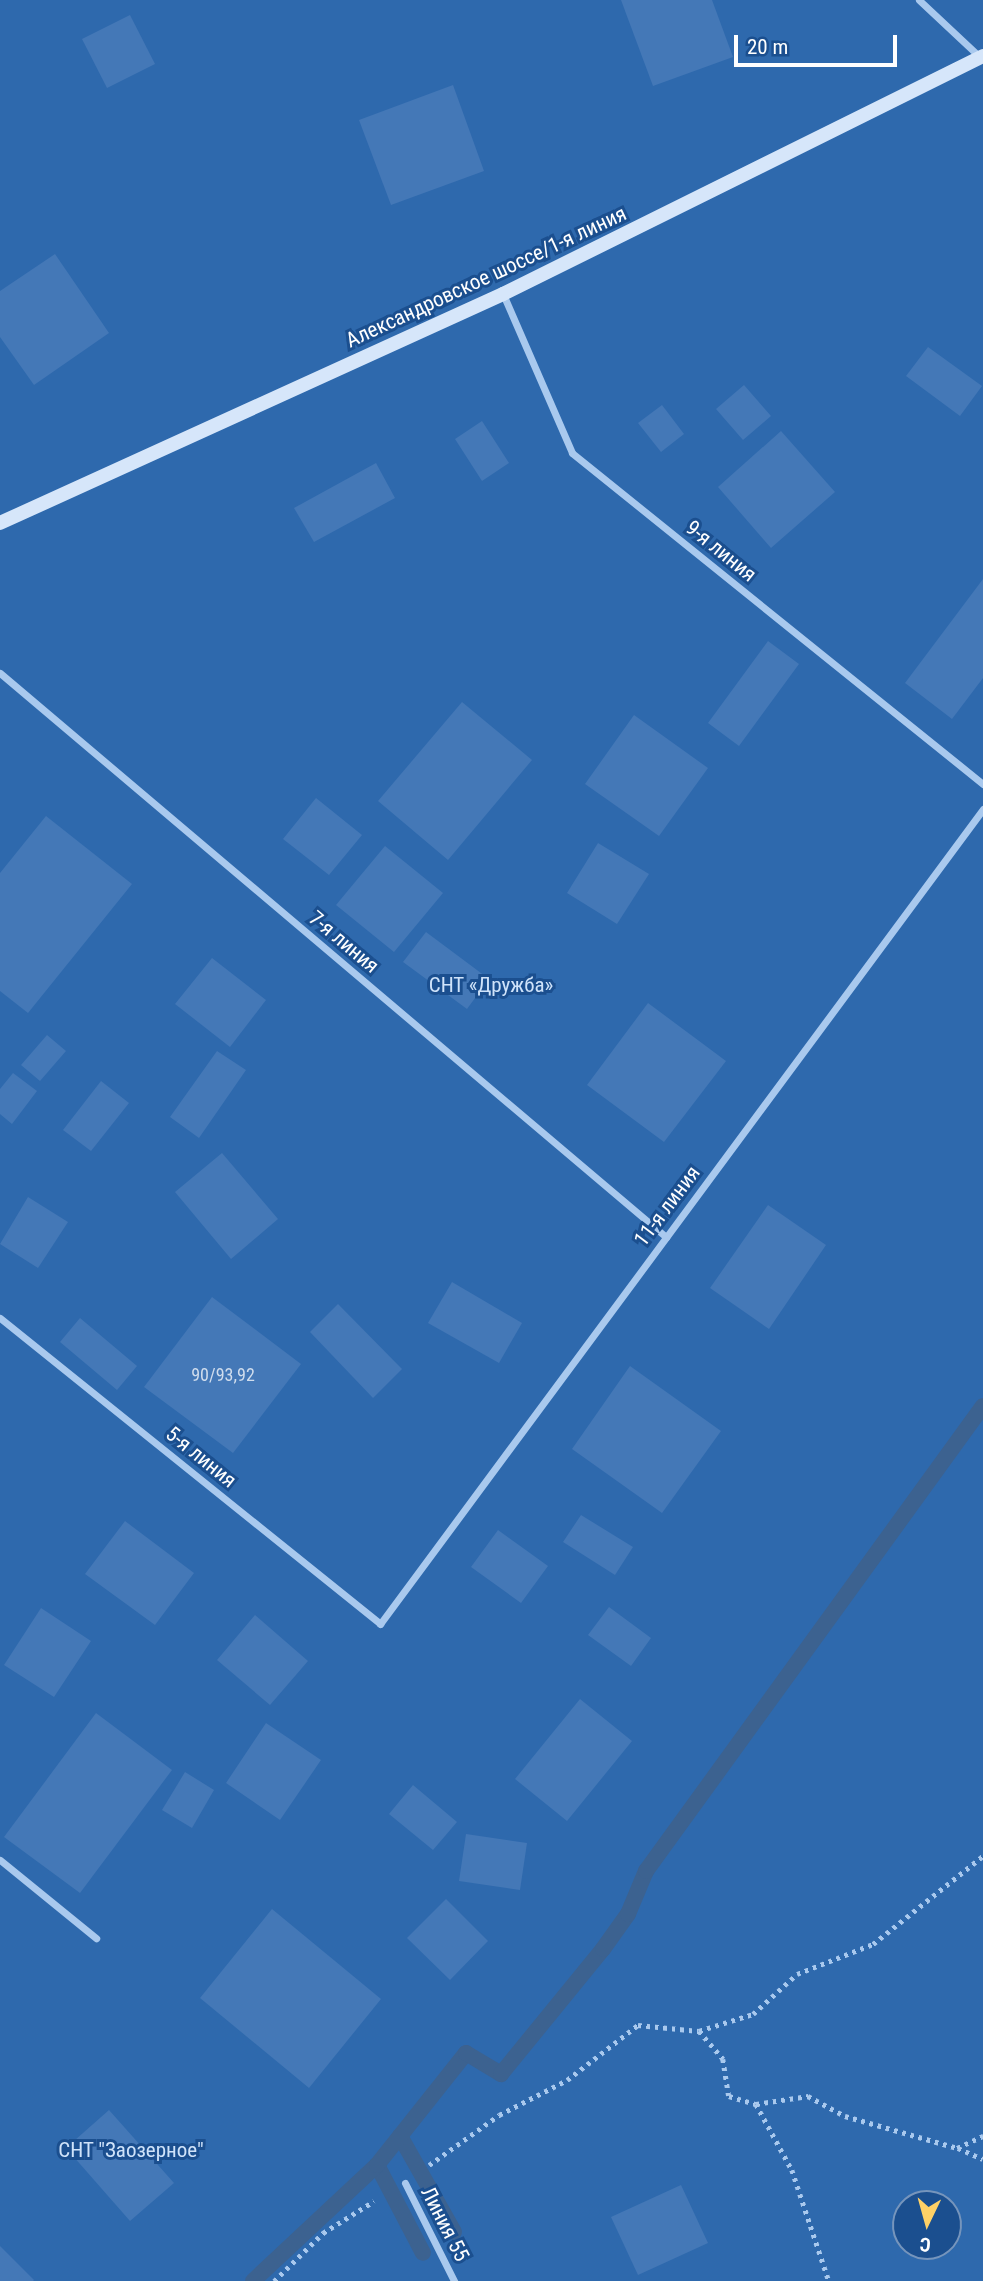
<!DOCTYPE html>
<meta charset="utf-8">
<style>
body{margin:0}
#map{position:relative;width:983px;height:2281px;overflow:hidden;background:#1b4f8f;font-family:"Roboto Condensed",sans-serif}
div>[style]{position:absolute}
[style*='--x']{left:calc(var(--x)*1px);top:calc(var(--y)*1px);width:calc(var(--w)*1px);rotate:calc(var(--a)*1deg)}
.green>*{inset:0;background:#2e69ad}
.stream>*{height:16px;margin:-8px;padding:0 8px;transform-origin:8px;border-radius:8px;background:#3c6290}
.building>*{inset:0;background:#4478b7}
.path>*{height:4.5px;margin-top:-2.25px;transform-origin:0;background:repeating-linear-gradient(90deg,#a9c9ee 0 3.5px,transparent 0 8.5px)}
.street>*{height:7px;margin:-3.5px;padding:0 3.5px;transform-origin:3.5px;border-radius:3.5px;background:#a9c9ee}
.secondary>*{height:14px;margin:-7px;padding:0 7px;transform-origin:7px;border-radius:7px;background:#d6e6fa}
span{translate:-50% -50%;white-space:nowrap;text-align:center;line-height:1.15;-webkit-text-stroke:6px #1b4f8f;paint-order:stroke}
.number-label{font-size:18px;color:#d0dded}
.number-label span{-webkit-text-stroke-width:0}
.street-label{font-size:21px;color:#fff}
.park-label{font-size:21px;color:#cfe3fa}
.north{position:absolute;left:892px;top:2190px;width:70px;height:70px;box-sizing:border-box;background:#1b4f8f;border:2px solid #7695bc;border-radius:50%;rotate:185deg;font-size:19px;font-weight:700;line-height:28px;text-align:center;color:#fff}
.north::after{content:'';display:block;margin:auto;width:24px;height:32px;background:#ffd166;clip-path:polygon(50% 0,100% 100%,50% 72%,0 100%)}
.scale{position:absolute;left:734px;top:35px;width:163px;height:32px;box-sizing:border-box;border:4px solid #fff;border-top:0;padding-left:9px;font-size:21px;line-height:24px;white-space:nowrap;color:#fff;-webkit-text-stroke:5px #1b4f8f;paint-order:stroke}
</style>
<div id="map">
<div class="green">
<i style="clip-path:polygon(evenodd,0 0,983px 0,983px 2281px,0 2281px,0 0,906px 2204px,948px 2204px,948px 2246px,906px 2246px,906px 2204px)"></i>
</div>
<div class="stream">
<i style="--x:400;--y:2136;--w:110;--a:60.6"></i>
<i style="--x:377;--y:2165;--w:99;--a:62.4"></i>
<i style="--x:253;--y:2281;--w:170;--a:-43.1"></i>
<i style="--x:377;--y:2165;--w:143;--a:-51.5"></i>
<i style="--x:466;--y:2053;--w:41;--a:31"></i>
<i style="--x:501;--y:2074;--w:161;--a:-50.8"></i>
<i style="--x:603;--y:1949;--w:43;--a:-54.5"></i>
<i style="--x:628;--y:1914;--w:47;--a:-67.3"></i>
<i style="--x:646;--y:1871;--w:574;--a:-54.07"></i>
</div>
<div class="building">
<i style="clip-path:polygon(621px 0,712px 0,733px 57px,653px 86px)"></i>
<i style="clip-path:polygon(130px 15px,155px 64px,107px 88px,82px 39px)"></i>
<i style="clip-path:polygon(453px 85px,484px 171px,391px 205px,359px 120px)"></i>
<i style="clip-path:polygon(55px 254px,109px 333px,34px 385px,0 337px,0 291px)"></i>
<i style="clip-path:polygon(928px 347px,982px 386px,960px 416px,906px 376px)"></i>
<i style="clip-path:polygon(744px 385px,771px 416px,743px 440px,716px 409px)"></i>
<i style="clip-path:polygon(662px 405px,684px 434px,661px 452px,638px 423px)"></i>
<i style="clip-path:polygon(482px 421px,509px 463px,482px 481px,455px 439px)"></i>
<i style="clip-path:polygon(781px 431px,835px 492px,771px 548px,718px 487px)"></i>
<i style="clip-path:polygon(376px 463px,395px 498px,314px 542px,294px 508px)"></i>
<i style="clip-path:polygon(983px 579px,983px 678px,952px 719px,905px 683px)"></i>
<i style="clip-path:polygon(768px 641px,799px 664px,739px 746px,708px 723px)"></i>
<i style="clip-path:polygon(462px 702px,532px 760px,448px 860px,378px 801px)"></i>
<i style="clip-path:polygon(634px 715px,708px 768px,659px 836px,585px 784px)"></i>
<i style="clip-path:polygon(316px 798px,362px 835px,329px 875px,283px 839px)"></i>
<i style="clip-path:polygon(46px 816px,132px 884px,28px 1013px,0 991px,0 873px)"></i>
<i style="clip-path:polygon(598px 843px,649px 874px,617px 924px,567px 893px)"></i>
<i style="clip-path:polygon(385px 846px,443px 893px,394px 952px,336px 905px)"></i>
<i style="clip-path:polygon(426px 932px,489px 979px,467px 1009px,403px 962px)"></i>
<i style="clip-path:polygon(212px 958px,266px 1000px,230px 1047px,175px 1004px)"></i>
<i style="clip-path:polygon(648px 1003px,726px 1061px,664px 1142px,587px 1085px)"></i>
<i style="clip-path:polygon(47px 1035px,66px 1051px,40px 1081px,21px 1065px)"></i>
<i style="clip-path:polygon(217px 1051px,246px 1070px,199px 1138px,170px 1117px)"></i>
<i style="clip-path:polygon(13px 1073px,37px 1091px,12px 1124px,0 1114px,0 1089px)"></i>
<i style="clip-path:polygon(101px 1081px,129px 1103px,91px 1151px,63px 1130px)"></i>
<i style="clip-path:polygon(222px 1153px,278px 1219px,231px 1259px,175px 1192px)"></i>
<i style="clip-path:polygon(28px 1197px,68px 1222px,38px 1268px,0 1244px)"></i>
<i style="clip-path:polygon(768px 1205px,826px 1245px,769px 1329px,710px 1288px)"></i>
<i style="clip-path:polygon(452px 1282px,522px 1323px,499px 1363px,428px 1323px)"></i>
<i style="clip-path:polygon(212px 1297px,301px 1364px,233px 1453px,144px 1387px)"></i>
<i style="clip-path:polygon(338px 1304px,402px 1369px,373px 1398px,310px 1332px)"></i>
<i style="clip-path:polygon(80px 1318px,137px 1366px,117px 1390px,60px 1342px)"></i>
<i style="clip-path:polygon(630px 1366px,721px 1431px,662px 1513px,572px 1449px)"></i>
<i style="clip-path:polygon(581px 1515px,633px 1547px,615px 1575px,563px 1542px)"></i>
<i style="clip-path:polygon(125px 1521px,194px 1573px,155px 1625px,85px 1574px)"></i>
<i style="clip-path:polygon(498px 1530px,548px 1566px,521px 1603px,471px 1567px)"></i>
<i style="clip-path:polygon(609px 1607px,651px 1638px,631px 1666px,588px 1635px)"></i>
<i style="clip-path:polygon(41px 1608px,91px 1641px,54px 1697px,4px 1665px)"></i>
<i style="clip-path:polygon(255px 1615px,308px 1661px,270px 1705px,217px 1660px)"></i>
<i style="clip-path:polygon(580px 1699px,632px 1741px,567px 1821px,515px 1779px)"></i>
<i style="clip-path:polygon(96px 1713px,172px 1770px,80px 1893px,4px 1837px)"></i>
<i style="clip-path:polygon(266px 1723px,321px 1760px,280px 1820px,226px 1783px)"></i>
<i style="clip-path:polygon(185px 1772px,214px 1790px,192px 1828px,162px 1810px)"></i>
<i style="clip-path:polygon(413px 1785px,457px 1822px,433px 1850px,389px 1814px)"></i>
<i style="clip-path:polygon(466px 1834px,527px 1843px,520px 1890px,459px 1881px)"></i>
<i style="clip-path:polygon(446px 1899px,488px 1941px,450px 1980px,407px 1938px)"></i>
<i style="clip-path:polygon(272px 1909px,381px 1999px,309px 2088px,200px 1998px)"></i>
<i style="clip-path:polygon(109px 2110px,174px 2183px,130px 2221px,66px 2148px)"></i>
<i style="clip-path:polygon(681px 2185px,708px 2243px,638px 2275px,611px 2217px)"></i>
<i style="clip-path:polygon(0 2246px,34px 2280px,33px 2281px,0 2281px)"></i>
</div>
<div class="path">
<i style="--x:699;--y:2031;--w:57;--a:-17.5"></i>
<i style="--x:753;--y:2014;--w:59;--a:-42.3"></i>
<i style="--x:797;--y:1974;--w:82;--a:-21.5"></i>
<i style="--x:873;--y:1944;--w:141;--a:-38.7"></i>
<i style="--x:756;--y:2104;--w:75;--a:61.4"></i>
<i style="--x:792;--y:2170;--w:117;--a:71.6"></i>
<i style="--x:958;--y:2148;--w:27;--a:24"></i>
<i style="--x:429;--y:2165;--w:86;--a:-35.5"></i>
<i style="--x:499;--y:2115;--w:76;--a:-27.2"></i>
<i style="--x:567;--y:2080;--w:90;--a:-37.8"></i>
<i style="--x:638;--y:2025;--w:61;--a:5.6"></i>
<i style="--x:699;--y:2031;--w:37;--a:49"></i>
<i style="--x:723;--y:2059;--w:37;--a:81"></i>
<i style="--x:729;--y:2096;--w:28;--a:17"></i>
<i style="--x:756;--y:2104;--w:53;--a:-8.7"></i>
<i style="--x:808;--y:2096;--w:42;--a:28.4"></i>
<i style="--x:845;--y:2116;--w:116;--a:15.9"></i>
<i style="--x:957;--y:2148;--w:29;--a:-25"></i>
<i style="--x:274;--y:2281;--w:69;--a:-44.4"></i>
<i style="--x:323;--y:2233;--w:60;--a:-32.1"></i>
</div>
<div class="street">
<i style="--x:919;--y:0;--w:83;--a:43.1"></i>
<i style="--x:503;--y:294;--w:173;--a:66.5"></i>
<i style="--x:572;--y:453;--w:528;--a:38.85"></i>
<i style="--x:0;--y:673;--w:873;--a:40.26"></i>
<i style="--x:0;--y:1318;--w:488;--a:38.8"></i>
<i style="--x:380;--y:1624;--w:1014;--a:-53.5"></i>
<i style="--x:0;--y:1860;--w:124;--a:39.1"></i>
<i style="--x:405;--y:2183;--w:110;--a:63.4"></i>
</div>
<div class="secondary">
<i style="--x:0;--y:523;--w:553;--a:-24.48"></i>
<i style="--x:503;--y:294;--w:536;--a:-26.37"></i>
</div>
<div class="number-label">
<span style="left:223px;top:1375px">90/93,92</span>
</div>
<div class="street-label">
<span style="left:486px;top:277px;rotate:-25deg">Александровское шоссе/1-я линия</span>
<span style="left:721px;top:551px;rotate:39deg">9-я линия</span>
<span style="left:344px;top:942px;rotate:40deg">7-я линия</span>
<span style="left:667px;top:1206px;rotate:-53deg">11-я линия</span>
<span style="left:201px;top:1457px;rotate:39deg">5-я линия</span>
<span style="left:445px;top:2224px;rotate:63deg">Линия 55</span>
</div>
<div class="park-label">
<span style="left:491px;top:985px">СНТ «Дружба»</span>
<span style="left:131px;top:2150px">СНТ "Заозерное"</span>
</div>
<div class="north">С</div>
<div class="scale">20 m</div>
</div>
